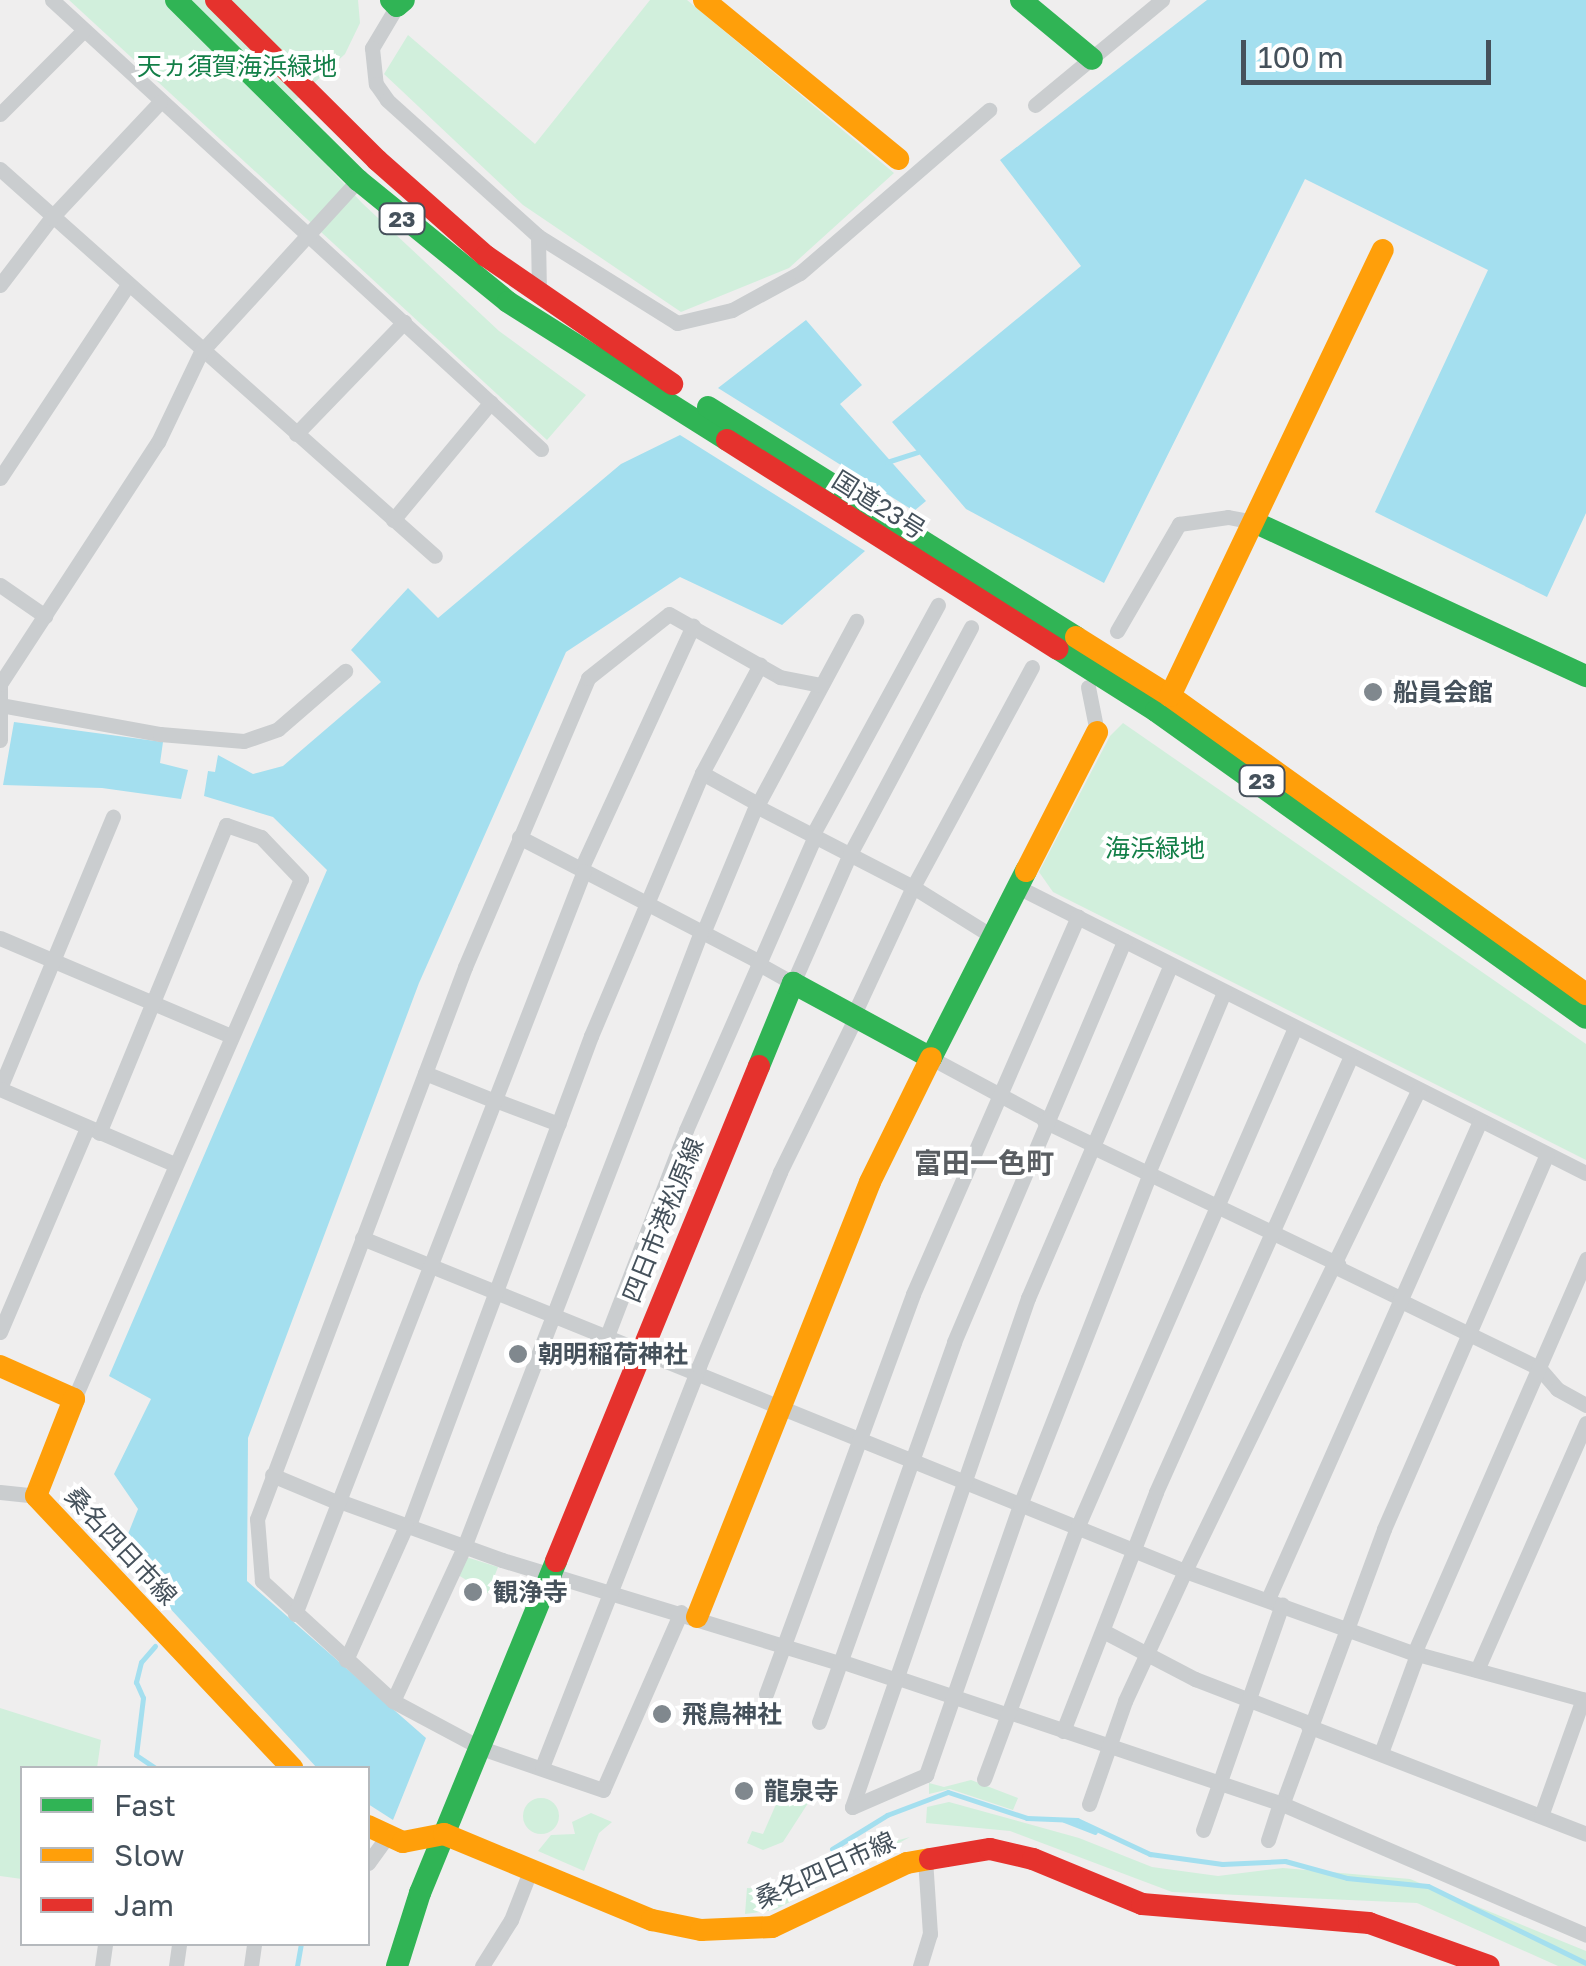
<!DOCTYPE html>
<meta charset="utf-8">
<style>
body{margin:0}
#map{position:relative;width:1586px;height:1966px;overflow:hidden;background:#efeeee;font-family:"Golos Text","Noto Sans JP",sans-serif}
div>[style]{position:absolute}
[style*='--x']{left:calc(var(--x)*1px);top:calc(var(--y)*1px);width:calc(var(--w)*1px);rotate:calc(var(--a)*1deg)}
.green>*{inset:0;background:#d1efdc}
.round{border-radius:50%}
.water>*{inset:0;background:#a4dfef}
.stream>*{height:5px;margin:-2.5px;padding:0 2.5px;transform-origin:2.5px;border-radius:2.5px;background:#a4dfef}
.street>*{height:15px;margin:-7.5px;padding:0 7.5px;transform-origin:7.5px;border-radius:7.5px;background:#cacdcf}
.fast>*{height:22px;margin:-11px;padding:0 11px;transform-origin:11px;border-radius:11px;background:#30b455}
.slow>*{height:22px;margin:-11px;padding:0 11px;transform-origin:11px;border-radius:11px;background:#ff9f0a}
.jam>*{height:22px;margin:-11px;padding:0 11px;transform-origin:11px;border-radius:11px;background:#e5322d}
.dots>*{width:28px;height:28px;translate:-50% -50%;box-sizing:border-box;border:5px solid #fff;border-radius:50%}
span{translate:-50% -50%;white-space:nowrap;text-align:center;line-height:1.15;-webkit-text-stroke:8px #fff;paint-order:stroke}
.shield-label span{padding:2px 8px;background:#fff;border:2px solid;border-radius:8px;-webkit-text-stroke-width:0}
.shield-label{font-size:22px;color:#45515b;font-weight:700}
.park-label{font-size:25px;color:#137f48}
.street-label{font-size:25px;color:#45515b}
.poi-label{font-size:25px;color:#45515b;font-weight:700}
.left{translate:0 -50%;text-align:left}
.neighbourhood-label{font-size:28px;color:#5a5e62;font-weight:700}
.legend{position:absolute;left:20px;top:1766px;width:350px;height:180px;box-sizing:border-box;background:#fff;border:2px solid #b5b9bd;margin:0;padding:12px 18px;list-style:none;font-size:30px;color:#45515b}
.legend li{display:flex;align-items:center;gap:20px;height:50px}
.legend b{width:50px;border:2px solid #b5b9bd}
.scale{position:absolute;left:1241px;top:40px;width:250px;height:45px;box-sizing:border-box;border:5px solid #45515b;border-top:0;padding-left:12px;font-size:30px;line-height:35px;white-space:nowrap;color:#45515b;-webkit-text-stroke:8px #fff;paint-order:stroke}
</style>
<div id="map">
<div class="green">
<i style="clip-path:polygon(69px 0,358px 0,360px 23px,345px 54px,280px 115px,362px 203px,499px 331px,586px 395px,547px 440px)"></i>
<i style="clip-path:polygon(650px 0,687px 0,894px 173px,789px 268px,681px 312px,523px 205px,384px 74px,408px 35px,535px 144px)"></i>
<i style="clip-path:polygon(1123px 723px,1586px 1044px,1586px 1160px,1053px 892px,1039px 872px,1110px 736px)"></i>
<i style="clip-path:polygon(466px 1557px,498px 1567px,488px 1593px,458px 1575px)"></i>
<i style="clip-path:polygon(0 1708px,101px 1740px,97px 1768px,22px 1768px,22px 1879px,0 1876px)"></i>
<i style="clip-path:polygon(971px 1780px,1018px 1798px,1013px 1810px,950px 1789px,929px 1794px,929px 1783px,944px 1787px)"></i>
<i style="clip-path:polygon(784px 1786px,812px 1797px,783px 1842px,763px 1850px,747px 1843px,752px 1831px,763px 1834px)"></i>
<i class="round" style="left:523px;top:1798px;width:36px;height:36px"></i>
<i style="clip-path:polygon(949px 1802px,1079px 1838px,1152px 1867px,1218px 1876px,1283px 1868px,1410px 1879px,1586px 1951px,1586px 1966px,1558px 1966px,1417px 1903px,1172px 1892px,1010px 1831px,926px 1823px,927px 1807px)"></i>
<i style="clip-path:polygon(591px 1813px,612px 1822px,599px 1833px,584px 1871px,538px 1851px,551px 1835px,575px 1834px,572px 1822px)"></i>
<i style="clip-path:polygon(910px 1837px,775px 1910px,745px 1914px,747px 1888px,784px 1890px,852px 1853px)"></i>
</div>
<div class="water">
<i style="clip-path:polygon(1207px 0,1586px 0,1586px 513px,1547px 597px,1375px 512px,1488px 270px,1305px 179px,1104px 583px,966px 509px,892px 422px,1081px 266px,1000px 160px)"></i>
<i style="clip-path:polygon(806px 320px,862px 385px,840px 404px,926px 501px,914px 511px,718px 388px)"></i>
<i style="clip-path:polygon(680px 435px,865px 551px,782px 625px,680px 577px,566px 652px,419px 983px,248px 1438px,247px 1581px,426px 1738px,393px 1820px,368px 1804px,368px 1768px,317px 1768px,120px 1554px,138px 1509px,114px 1474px,151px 1399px,109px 1376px,327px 870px,273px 817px,204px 796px,208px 771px,215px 772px,218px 755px,253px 774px,283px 766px,381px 682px,351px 650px,408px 588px,438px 618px,621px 464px)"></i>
<i style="clip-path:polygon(14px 722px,163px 742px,160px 763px,188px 770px,181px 799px,102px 788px,3px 785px)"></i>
</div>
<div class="stream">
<i style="--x:887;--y:462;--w:32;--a:-18"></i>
<i style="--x:155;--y:1646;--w:21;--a:131"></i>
<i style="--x:141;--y:1662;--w:21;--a:104"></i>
<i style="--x:136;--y:1682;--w:17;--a:66"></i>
<i style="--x:143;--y:1698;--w:57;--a:97"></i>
<i style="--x:136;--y:1755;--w:23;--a:34"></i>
<i style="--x:1064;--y:1820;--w:33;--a:21"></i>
<i style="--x:832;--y:1849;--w:65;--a:-31.7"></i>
<i style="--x:887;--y:1815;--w:65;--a:-20.7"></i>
<i style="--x:948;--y:1792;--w:83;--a:18.2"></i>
<i style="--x:1027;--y:1818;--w:50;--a:2.3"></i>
<i style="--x:1077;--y:1820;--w:81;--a:25"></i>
<i style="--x:1150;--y:1854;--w:73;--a:7.9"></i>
<i style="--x:1222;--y:1864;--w:63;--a:-2.7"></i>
<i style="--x:1285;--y:1861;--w:64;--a:15.3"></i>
<i style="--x:1347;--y:1878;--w:81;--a:5.6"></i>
<i style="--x:1428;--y:1886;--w:176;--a:26"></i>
<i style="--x:297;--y:1966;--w:22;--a:-80"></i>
</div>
<div class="street">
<i style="--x:52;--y:0;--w:664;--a:42.56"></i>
<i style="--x:397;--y:6;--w:49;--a:120.8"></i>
<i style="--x:372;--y:48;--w:36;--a:84"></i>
<i style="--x:376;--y:84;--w:19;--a:55"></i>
<i style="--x:387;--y:100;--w:203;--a:42"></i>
<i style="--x:538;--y:236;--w:164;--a:32"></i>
<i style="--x:677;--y:323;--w:57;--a:-13.3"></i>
<i style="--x:732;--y:310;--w:77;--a:-28.6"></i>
<i style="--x:800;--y:273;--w:250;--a:-40.8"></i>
<i style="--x:1035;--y:105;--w:165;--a:-39.6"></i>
<i style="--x:0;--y:114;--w:117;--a:-45"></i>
<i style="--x:0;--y:169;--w:582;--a:41.66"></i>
<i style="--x:538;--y:236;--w:55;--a:89"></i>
<i style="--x:0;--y:285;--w:84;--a:-52.7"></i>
<i style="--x:51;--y:218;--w:159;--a:-46.8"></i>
<i style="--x:296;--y:434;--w:156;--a:-46"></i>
<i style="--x:0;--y:478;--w:230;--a:-56.5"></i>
<i style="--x:393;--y:520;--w:153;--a:-50.3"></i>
<i style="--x:0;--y:585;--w:55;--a:34.6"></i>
<i style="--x:1117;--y:631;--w:124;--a:-59.9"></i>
<i style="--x:1179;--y:524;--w:49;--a:-8.1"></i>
<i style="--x:1228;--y:517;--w:26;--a:11"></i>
<i style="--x:1088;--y:687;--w:46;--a:78.7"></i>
<i style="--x:0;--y:705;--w:163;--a:10.3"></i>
<i style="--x:160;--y:734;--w:84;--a:4.8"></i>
<i style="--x:244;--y:741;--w:36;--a:-19"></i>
<i style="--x:278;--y:729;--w:89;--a:-40.9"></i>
<i style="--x:0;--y:740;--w:56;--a:-90"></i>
<i style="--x:0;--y:684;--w:289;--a:-56.9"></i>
<i style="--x:158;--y:442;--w:100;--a:-64.5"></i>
<i style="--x:201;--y:352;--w:237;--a:-47.6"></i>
<i style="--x:702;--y:773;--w:64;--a:29"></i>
<i style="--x:758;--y:804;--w:208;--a:-61.8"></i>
<i style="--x:756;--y:806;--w:177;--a:27.3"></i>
<i style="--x:913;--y:887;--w:91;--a:31.9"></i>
<i style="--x:813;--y:834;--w:261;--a:-61.4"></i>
<i style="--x:519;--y:837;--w:269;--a:27.4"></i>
<i style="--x:581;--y:869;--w:268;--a:-65.3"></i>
<i style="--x:1016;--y:886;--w:638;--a:26.73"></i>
<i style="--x:703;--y:933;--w:141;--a:-67.4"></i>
<i style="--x:0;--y:938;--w:248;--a:23"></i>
<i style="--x:757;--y:963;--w:41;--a:29.1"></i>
<i style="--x:793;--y:983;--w:141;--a:-66.2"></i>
<i style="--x:850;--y:854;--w:257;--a:-61.9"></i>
<i style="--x:854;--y:1014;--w:140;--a:-65.1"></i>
<i style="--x:913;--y:887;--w:250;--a:-61.6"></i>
<i style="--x:931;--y:1058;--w:129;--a:28.2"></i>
<i style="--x:425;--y:1073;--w:75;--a:21.8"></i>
<i style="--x:0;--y:1088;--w:294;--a:-67.4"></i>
<i style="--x:0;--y:1089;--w:189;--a:23.3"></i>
<i style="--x:495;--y:1100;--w:68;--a:20.6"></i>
<i style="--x:1044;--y:1121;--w:53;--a:25.6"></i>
<i style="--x:1091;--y:1146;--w:274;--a:25.5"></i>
<i style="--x:1148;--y:1173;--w:196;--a:-67.2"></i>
<i style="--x:362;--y:1238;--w:888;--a:22.03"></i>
<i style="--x:1185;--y:1571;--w:239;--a:19.8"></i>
<i style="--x:1410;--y:1652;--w:182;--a:15.3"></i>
<i style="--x:1336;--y:1267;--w:71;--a:25.8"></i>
<i style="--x:1399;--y:1300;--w:156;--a:25.9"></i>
<i style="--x:1539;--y:1368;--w:28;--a:49"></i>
<i style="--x:1557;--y:1389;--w:33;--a:29"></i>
<i style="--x:0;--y:1332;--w:222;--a:-66.9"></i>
<i style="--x:607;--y:1336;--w:221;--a:-69"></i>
<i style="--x:686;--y:1130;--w:321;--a:-66.3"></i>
<i style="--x:74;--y:1399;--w:567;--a:-66.42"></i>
<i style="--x:301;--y:879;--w:58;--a:-133.6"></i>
<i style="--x:261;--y:837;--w:37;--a:-161"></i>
<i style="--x:226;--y:825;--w:333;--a:112.4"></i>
<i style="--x:272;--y:1475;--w:73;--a:22.7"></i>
<i style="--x:0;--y:1492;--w:36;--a:6"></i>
<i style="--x:339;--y:1501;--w:173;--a:19.9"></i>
<i style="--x:502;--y:1560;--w:352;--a:17"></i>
<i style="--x:409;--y:1525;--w:522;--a:-69.59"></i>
<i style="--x:591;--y:1036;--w:285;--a:-67.1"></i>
<i style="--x:702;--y:773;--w:123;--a:-61.8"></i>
<i style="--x:1268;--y:1599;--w:523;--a:-66.08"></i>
<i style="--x:681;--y:1612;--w:194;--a:113.7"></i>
<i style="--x:603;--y:1790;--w:129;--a:-161"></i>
<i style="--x:481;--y:1748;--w:100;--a:-151.9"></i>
<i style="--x:393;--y:1701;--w:178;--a:-137.5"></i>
<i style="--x:262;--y:1581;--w:62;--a:-94.6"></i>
<i style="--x:257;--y:1519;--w:590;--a:-69.35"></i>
<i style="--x:465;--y:967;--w:314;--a:-66.9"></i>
<i style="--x:588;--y:678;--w:103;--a:-38.3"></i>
<i style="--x:669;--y:614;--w:128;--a:29.6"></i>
<i style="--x:780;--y:677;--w:42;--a:11"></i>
<i style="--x:295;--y:1614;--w:797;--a:-68.75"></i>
<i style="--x:1103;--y:1631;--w:104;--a:27.6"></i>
<i style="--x:1195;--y:1679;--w:122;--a:21.1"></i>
<i style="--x:1415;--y:1651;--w:428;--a:-66.4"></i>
<i style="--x:346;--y:1660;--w:147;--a:-65.9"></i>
<i style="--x:840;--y:1661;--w:57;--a:18.4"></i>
<i style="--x:1477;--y:1670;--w:270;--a:-66.2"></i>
<i style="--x:895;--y:1677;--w:119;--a:18.6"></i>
<i style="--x:766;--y:1694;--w:426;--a:-69.8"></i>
<i style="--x:913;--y:1294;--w:412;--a:-66.4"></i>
<i style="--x:393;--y:1701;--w:170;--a:-65.2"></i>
<i style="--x:464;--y:1547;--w:659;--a:-68.93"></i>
<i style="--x:1009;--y:1712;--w:286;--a:18.6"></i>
<i style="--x:1280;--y:1803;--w:333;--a:23.3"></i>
<i style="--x:819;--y:1722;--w:403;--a:-70.4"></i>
<i style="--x:954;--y:1342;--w:436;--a:-67"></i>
<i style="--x:1308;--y:1726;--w:298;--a:21.2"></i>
<i style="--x:1063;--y:1731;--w:256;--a:-68.7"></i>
<i style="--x:1156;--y:1492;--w:475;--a:-65.9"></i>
<i style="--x:1381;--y:1753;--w:108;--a:-69.9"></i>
<i style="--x:542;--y:1767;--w:431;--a:-68.6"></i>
<i style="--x:699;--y:1366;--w:210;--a:-67.3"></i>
<i style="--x:780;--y:1172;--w:175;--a:-63.9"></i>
<i style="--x:984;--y:1779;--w:268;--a:-69.7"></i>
<i style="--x:1077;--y:1528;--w:543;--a:-66.46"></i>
<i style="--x:1089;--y:1804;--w:109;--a:-70.7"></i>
<i style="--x:1125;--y:1701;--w:143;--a:-65.2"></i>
<i style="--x:1185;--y:1571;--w:534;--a:-64.11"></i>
<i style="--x:1282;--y:1805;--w:294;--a:-69.7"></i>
<i style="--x:1384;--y:1529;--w:408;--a:-66.5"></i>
<i style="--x:852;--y:1807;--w:539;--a:-70.93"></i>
<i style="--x:1028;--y:1298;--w:362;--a:-66.8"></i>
<i style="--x:852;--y:1807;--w:81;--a:-23.4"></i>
<i style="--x:926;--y:1775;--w:286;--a:-70.8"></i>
<i style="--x:1020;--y:1505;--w:356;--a:-68.6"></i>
<i style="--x:1541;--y:1816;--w:124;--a:-70.3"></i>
<i style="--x:1203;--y:1830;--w:239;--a:-70.7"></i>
<i style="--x:1268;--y:1840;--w:39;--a:-72"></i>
<i style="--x:368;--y:1863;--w:31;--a:-54"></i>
<i style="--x:102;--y:1966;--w:22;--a:-82"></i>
<i style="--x:176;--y:1966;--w:22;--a:-82"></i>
<i style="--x:251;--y:1966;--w:22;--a:-82"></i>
<i style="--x:482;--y:1966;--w:54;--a:-57.8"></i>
<i style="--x:511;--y:1920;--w:55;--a:-68.6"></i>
<i style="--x:920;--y:1966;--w:34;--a:-73"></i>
<i style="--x:930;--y:1934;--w:76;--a:-93.8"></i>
</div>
<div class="fast">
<i style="--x:176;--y:0;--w:256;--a:44.7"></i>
<i style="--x:358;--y:180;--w:193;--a:39.1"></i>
<i style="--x:508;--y:302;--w:259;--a:32.2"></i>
<i style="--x:391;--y:0;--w:8;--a:45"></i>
<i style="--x:397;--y:6;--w:9;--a:-41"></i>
<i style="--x:1021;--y:0;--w:92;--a:39.7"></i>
<i style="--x:708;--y:407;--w:434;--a:32"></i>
<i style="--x:1254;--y:522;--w:366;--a:24.9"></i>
<i style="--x:1058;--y:649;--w:116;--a:32.3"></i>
<i style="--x:1156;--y:711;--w:528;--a:35.53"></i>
<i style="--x:759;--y:1066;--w:90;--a:-67.7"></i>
<i style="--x:793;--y:983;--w:157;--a:28.5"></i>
<i style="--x:931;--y:1058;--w:210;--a:-63.1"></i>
<i style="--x:397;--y:1966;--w:77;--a:-72.5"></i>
<i style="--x:420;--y:1893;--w:359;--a:-67.7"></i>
</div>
<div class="slow">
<i style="--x:704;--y:0;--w:251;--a:39.3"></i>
<i style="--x:1076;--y:637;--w:111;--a:32.1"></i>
<i style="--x:1170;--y:696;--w:512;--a:35.62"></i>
<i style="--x:1170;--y:696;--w:494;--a:-64.5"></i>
<i style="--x:1026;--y:871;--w:156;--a:-62.9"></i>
<i style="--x:0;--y:1366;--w:81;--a:24"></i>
<i style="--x:74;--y:1399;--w:104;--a:111.4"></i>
<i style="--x:36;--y:1496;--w:374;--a:46.7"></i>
<i style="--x:697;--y:1617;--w:468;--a:-68.3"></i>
<i style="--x:870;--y:1182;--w:138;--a:-63.8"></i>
<i style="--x:368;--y:1826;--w:38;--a:25"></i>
<i style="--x:403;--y:1842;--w:42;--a:-11"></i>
<i style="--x:444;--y:1834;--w:225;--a:22.5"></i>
<i style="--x:652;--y:1920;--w:50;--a:11.5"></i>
<i style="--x:701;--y:1930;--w:71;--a:-2.4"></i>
<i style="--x:772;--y:1927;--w:149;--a:-25.4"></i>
<i style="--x:907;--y:1863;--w:23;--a:-10"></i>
</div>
<div class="jam">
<i style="--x:216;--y:0;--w:227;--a:44.8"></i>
<i style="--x:377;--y:160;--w:145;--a:41.4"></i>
<i style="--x:486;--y:256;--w:226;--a:34.5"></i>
<i style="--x:727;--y:440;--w:391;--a:32.3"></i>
<i style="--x:556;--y:1561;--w:535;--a:-67.7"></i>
<i style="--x:930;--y:1859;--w:61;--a:-9.5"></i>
<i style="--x:990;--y:1849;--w:44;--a:13.1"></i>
<i style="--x:1033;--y:1859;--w:118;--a:22.4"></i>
<i style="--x:1142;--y:1904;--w:228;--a:4.8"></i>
<i style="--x:1369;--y:1923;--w:127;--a:19.7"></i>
</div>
<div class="dots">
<i style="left:1373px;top:692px;background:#80888e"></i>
<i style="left:518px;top:1354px;background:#80888e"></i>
<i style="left:473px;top:1592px;background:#80888e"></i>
<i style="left:662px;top:1714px;background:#80888e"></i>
<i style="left:744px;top:1791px;background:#80888e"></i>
</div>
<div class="shield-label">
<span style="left:402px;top:219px">23</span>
<span style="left:1262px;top:781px">23</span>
</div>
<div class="park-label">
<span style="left:237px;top:66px">天ヵ須賀海浜緑地</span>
<span style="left:1155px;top:848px">海浜緑地</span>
</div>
<div class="street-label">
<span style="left:879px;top:505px;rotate:32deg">国道23号</span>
<span style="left:663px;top:1220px;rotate:-68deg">四日市港松原線</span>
<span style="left:121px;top:1546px;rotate:47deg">桑名四日市線</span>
<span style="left:825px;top:1870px;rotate:-24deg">桑名四日市線</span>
</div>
<div class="poi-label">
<span class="left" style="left:1393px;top:692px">船員会館</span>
<span class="left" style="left:538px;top:1354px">朝明稲荷神社</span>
<span class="left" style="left:493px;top:1592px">観浄寺</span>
<span class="left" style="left:682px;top:1714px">飛鳥神社</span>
<span class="left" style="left:764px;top:1791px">龍泉寺</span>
</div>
<div class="neighbourhood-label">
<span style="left:984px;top:1163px">富田一色町</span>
</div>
<ul class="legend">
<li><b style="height:12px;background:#30b455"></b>Fast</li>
<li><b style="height:12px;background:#ff9f0a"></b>Slow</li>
<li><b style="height:12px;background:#e5322d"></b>Jam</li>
</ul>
<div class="scale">100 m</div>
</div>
